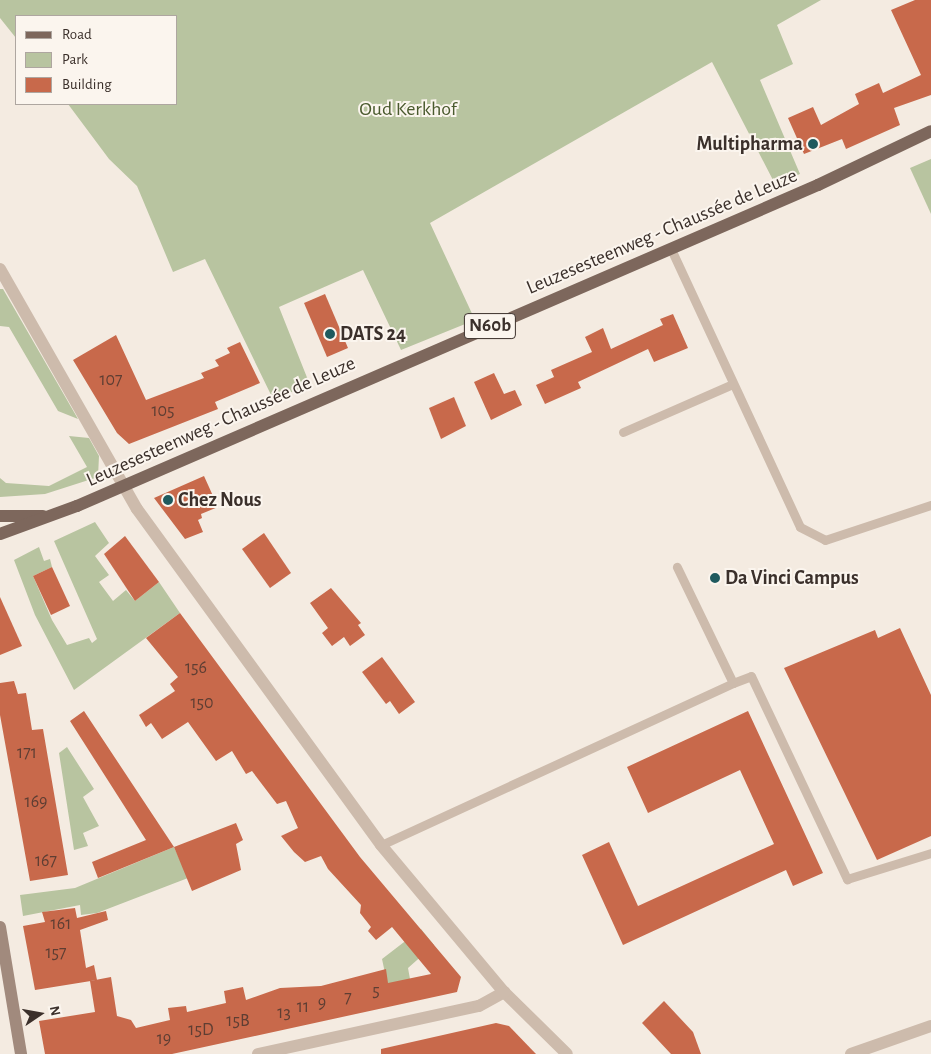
<!DOCTYPE html>
<meta charset="utf-8">
<style>
body{margin:0}
#map{position:relative;width:931px;height:1054px;overflow:hidden;background:#f4ebe1;font-family:"Alegreya Sans",sans-serif}
div>[style]{position:absolute}
[style*='--x']{left:calc(var(--x)*1px);top:calc(var(--y)*1px);width:calc(var(--w)*1px);rotate:calc(var(--a)*1deg)}
.green>*{inset:0;background:#b8c4a0}
.building>*{inset:0;background:#c8694b}
.lane>*{height:9px;margin:-4.5px;padding:0 4.5px;transform-origin:4.5px;border-radius:4.5px;background:#cdbbac}
.street>*{height:12px;margin:-6px;padding:0 6px;transform-origin:6px;border-radius:6px;background:#cdbbac}
.secondary>*{height:12px;margin:-6px;padding:0 6px;transform-origin:6px;border-radius:6px;background:#a18a7d}
.primary>*{height:12px;margin:-6px;padding:0 6px;transform-origin:6px;border-radius:6px;background:#7d675c}
.dots>*{width:14px;height:14px;translate:-50% -50%;box-sizing:border-box;border:2px solid #fbf5ee;border-radius:50%}
span{translate:-50% -50%;white-space:nowrap;text-align:center;line-height:1.15;-webkit-text-stroke:4px #fbf5ee;paint-order:stroke}
.number-label{font-size:18px;color:#5e3e33}
.number-label span{-webkit-text-stroke-width:0}
.shield-label span{padding:1px 4px;background:#fbf5ee;border:1px solid;border-radius:4px;-webkit-text-stroke-width:0}
.shield-label{font-size:19px;color:#3b302b;font-weight:700}
.park-label{font-size:20px;color:#4a5a2e}
.poi-label{font-size:20px;color:#3b302b;font-weight:700}
.right{translate:-100% -50%;text-align:right}
.left{translate:0 -50%;text-align:left}
.street-label{font-size:20px;color:#3b302b}
.legend{position:absolute;left:15px;top:15px;width:162px;height:90px;box-sizing:border-box;background:#fbf5ee;border:1px solid #aea6a0;margin:0;padding:6px 9px;list-style:none;font-size:15px;color:#3b302b}
.legend li{display:flex;align-items:center;gap:10px;height:25px}
.legend b{width:25px;border:1px solid #aea6a0}
.north{position:absolute;left:15px;top:989px;width:50px;height:50px;-webkit-text-stroke:4px #fbf5ee;paint-order:stroke;rotate:78deg;font-size:14px;font-weight:700;line-height:20px;text-align:center;color:#3b302b}
.north::after{content:'';display:block;margin:auto;width:18px;height:22px;background:#3b302b;clip-path:polygon(50% 0,100% 100%,50% 72%,0 100%)}
</style>
<div id="map">
<div class="green">
<i style="clip-path:polygon(0 0,821px 0,777px 25px,793px 64px,760px 80px,800px 174px,775px 184px,712px 62px,430px 223px,475px 320px,401px 350px,363px 270px,279px 307px,310px 385px,273px 399px,205px 259px,173px 272px,137px 186px,109px 159px,68px 104px,176px 104px,176px 16px,16px 16px,16px 38px,0 18px)"></i>
<i style="clip-path:polygon(931px 159px,931px 214px,910px 168px)"></i>
<i style="clip-path:polygon(0 289px,3px 289px,78px 419px,58px 411px,9px 327px,0 326px)"></i>
<i style="clip-path:polygon(69px 436px,89px 438px,99px 456px,98px 477px,45px 494px,0 497px,0 478px,6px 483px,49px 486px,87px 467px)"></i>
<i style="clip-path:polygon(95px 522px,109px 543px,95px 556px,109px 575px,99px 582px,113px 601px,126px 590px,135px 601px,159px 582px,180px 613px,74px 690px,35px 615px,14px 560px,39px 547px,44px 561px,50px 559px,52px 567px,33px 576px,52px 620px,67px 645px,89px 638px,92px 643px,97px 639px,54px 541px)"></i>
<i style="clip-path:polygon(67px 747px,94px 789px,83px 797px,99px 826px,83px 833px,88px 846px,74px 850px,59px 753px)"></i>
<i style="clip-path:polygon(174px 847px,188px 878px,97px 913px,81px 915px,80px 905px,23px 916px,20px 895px,75px 888px)"></i>
<i style="clip-path:polygon(421px 929px,434px 945px,408px 968px,410px 979px,392px 1006px,382px 959px)"></i>
</div>
<div class="building">
<i style="clip-path:polygon(915px 0,931px 0,931px 95px,894px 108px,900px 125px,846px 149px,842px 139px,804px 154px,788px 118px,813px 107px,821px 125px,859px 104px,855px 94px,879px 83px,883px 93px,921px 75px,891px 10px)"></i>
<i style="clip-path:polygon(325px 294px,348px 348px,327px 357px,304px 303px)"></i>
<i style="clip-path:polygon(673px 314px,688px 348px,654px 362px,648px 349px,578px 382px,581px 388px,545px 404px,536px 385px,554px 377px,551px 370px,592px 352px,585px 337px,603px 328px,611px 349px,663px 325px,660px 319px)"></i>
<i style="clip-path:polygon(116px 335px,146px 400px,204px 378px,201px 373px,219px 366px,215px 360px,230px 353px,227px 348px,240px 342px,260px 383px,215px 402px,218px 409px,129px 444px,117px 433px,73px 360px)"></i>
<i style="clip-path:polygon(494px 373px,504px 394px,515px 390px,522px 405px,491px 420px,474px 382px)"></i>
<i style="clip-path:polygon(454px 397px,466px 426px,441px 439px,429px 408px)"></i>
<i style="clip-path:polygon(204px 476px,218px 507px,201px 514px,202px 518px,198px 520px,203px 532px,185px 539px,154px 498px)"></i>
<i style="clip-path:polygon(264px 533px,291px 573px,270px 588px,242px 549px)"></i>
<i style="clip-path:polygon(125px 536px,159px 582px,135px 601px,104px 554px)"></i>
<i style="clip-path:polygon(52px 567px,70px 606px,51px 615px,33px 576px)"></i>
<i style="clip-path:polygon(331px 588px,361px 623px,358px 625px,365px 635px,350px 646px,344px 637px,332px 646px,322px 633px,328px 628px,310px 603px)"></i>
<i style="clip-path:polygon(0 597px,22px 646px,0 655px)"></i>
<i style="clip-path:polygon(180px 613px,360px 857px,461px 977px,457px 992px,172px 1054px,45px 1054px,39px 1021px,95px 1012px,90px 981px,111px 977px,117px 1016px,131px 1020px,136px 1028px,170px 1020px,168px 1008px,186px 1006px,187px 1012px,226px 1003px,224px 991px,243px 987px,246px 1000px,280px 988px,321px 986px,386px 969px,388px 983px,431px 974px,392px 927px,376px 940px,368px 931px,371px 927px,360px 913px,361px 905px,328px 869px,321px 856px,305px 862px,294px 852px,281px 836px,298px 828px,286px 801px,277px 804px,252px 771px,246px 774px,232px 751px,216px 761px,188px 722px,162px 739px,151px 723px,146px 727px,139px 715px,175px 691px,170px 684px,178px 677px,146px 638px)"></i>
<i style="clip-path:polygon(900px 628px,931px 695px,931px 836px,877px 860px,784px 668px,875px 630px,878px 638px)"></i>
<i style="clip-path:polygon(382px 657px,415px 702px,399px 714px,390px 701px,386px 704px,362px 672px)"></i>
<i style="clip-path:polygon(14px 681px,18px 694px,26px 693px,32px 730px,43px 729px,68px 875px,30px 881px,0 715px,0 683px)"></i>
<i style="clip-path:polygon(84px 711px,174px 847px,236px 823px,243px 840px,236px 844px,241px 870px,192px 891px,174px 847px,98px 878px,92px 862px,146px 840px,70px 721px)"></i>
<i style="clip-path:polygon(748px 711px,823px 873px,793px 886px,786px 870px,623px 945px,582px 855px,609px 842px,638px 906px,774px 844px,740px 770px,648px 813px,627px 767px)"></i>
<i style="clip-path:polygon(75px 908px,77px 918px,106px 911px,108px 920px,80px 930px,86px 968px,94px 965px,97px 980px,35px 990px,23px 926px,45px 922px,42px 912px)"></i>
<i style="clip-path:polygon(664px 1001px,693px 1032px,701px 1054px,671px 1054px,642px 1023px)"></i>
<i style="clip-path:polygon(496px 1023px,509px 1026px,536px 1054px,381px 1054px,381px 1049px)"></i>
</div>
<div class="lane">
<i style="--x:671;--y:249;--w:306;--a:65.1"></i>
<i style="--x:800;--y:527;--w:28;--a:27"></i>
<i style="--x:825;--y:540;--w:112;--a:-18.3"></i>
<i style="--x:623;--y:432;--w:120;--a:-23.6"></i>
<i style="--x:733;--y:683;--w:19;--a:-21"></i>
<i style="--x:751;--y:676;--w:225;--a:64.7"></i>
<i style="--x:847;--y:879;--w:88;--a:-17.2"></i>
<i style="--x:381;--y:845;--w:387;--a:-24.7"></i>
<i style="--x:733;--y:683;--w:129;--a:-115.8"></i>
</div>
<div class="street">
<i style="--x:0;--y:269;--w:276;--a:60.3"></i>
<i style="--x:137;--y:509;--w:415;--a:54"></i>
<i style="--x:381;--y:845;--w:192;--a:50.1"></i>
<i style="--x:504;--y:992;--w:88;--a:44.5"></i>
<i style="--x:258;--y:1054;--w:226;--a:-12.3"></i>
<i style="--x:479;--y:1006;--w:29;--a:-29"></i>
<i style="--x:851;--y:1054;--w:85;--a:-19.3"></i>
</div>
<div class="secondary">
<i style="--x:0;--y:927;--w:129;--a:80.6"></i>
</div>
<div class="primary">
<i style="--x:0;--y:516;--w:43;--a:0"></i>
<i style="--x:0;--y:534;--w:82;--a:-20"></i>
<i style="--x:77;--y:506;--w:808;--a:-23.42"></i>
<i style="--x:818;--y:185;--w:125;--a:-25.5"></i>
</div>
<div class="dots">
<i style="left:813px;top:144px;background:#1f5a5e"></i>
<i style="left:330px;top:334px;background:#1f5a5e"></i>
<i style="left:168px;top:500px;background:#1f5a5e"></i>
<i style="left:715px;top:578px;background:#1f5a5e"></i>
</div>
<div class="number-label">
<span style="left:111px;top:380px">107</span>
<span style="left:163px;top:411px">105</span>
<span style="left:196px;top:668px">156</span>
<span style="left:202px;top:703px">150</span>
<span style="left:27px;top:753px">171</span>
<span style="left:36px;top:802px">169</span>
<span style="left:46px;top:861px">167</span>
<span style="left:61px;top:924px">161</span>
<span style="left:56px;top:953px">157</span>
<span style="left:376px;top:991px">5</span>
<span style="left:348px;top:998px">7</span>
<span style="left:322px;top:1003px">9</span>
<span style="left:303px;top:1007px">11</span>
<span style="left:284px;top:1013px">13</span>
<span style="left:238px;top:1021px">15B</span>
<span style="left:201px;top:1030px">15D</span>
<span style="left:164px;top:1039px">19</span>
</div>
<div class="shield-label">
<span style="left:490px;top:326px">N60b</span>
</div>
<div class="park-label">
<span style="left:408px;top:109px">Oud Kerkhof</span>
</div>
<div class="poi-label">
<span class="right" style="left:803px;top:144px">Multipharma</span>
<span class="left" style="left:340px;top:334px">DATS 24</span>
<span class="left" style="left:178px;top:500px">Chez Nous</span>
<span class="left" style="left:725px;top:578px">Da Vinci Campus</span>
</div>
<div class="street-label">
<span style="left:662px;top:232px;rotate:-23deg">Leuzesesteenweg - Chaussée de Leuze</span>
<span style="left:221px;top:422px;rotate:-24deg">Leuzesesteenweg - Chaussée de Leuze</span>
</div>
<ul class="legend">
<li><b style="height:6px;background:#7d675c"></b>Road</li>
<li><b style="height:14px;background:#b8c4a0"></b>Park</li>
<li><b style="height:14px;background:#c8694b"></b>Building</li>
</ul>
<div class="north">N</div>
</div>
